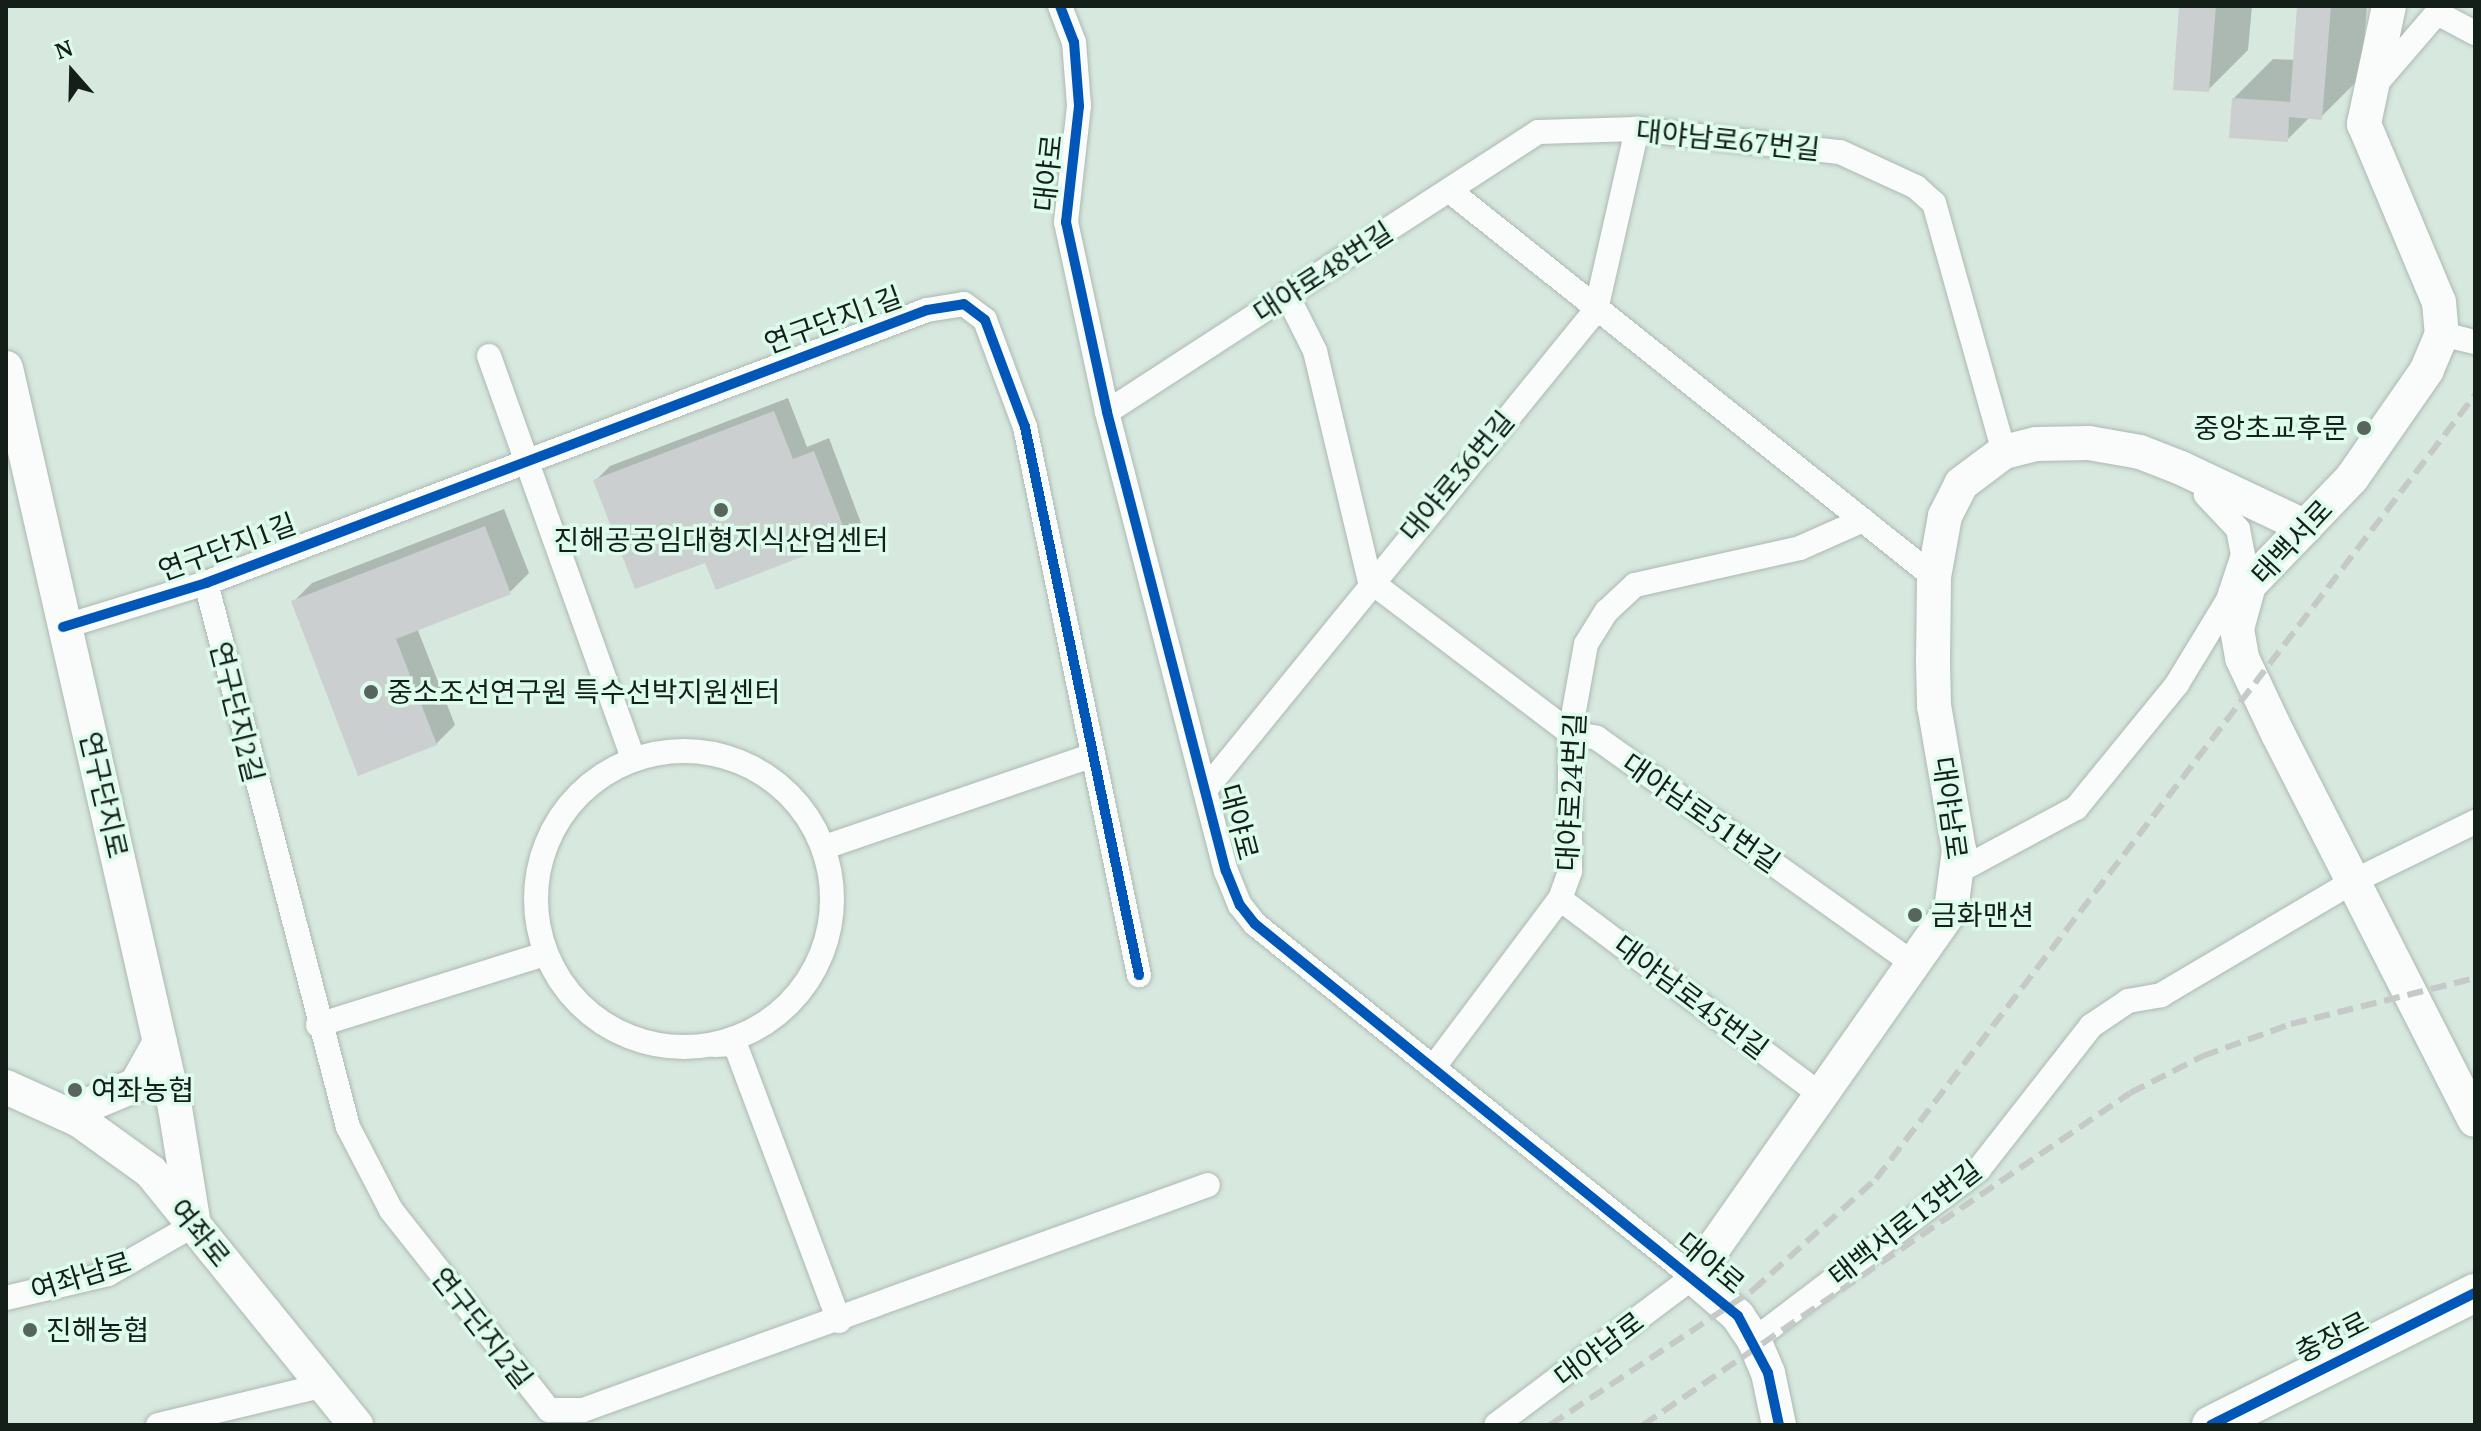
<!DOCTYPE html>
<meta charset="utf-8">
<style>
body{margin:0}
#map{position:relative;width:2481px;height:1431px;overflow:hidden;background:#d7e8df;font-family:"PT Serif","Noto Sans KR",serif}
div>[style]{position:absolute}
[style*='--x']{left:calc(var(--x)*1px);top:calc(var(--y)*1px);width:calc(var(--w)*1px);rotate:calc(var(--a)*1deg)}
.shadow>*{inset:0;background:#0003}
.building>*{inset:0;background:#cbcfcf}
.roads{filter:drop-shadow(0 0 2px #acb9b1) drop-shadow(0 0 2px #acb9b1)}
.street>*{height:24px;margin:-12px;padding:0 12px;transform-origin:12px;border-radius:12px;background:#f9fcfa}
.street>.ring{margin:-12px;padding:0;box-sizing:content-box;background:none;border:24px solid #f9fcfa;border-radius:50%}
.secondary>*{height:34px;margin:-17px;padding:0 17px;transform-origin:17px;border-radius:17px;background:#f9fcfa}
.primary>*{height:38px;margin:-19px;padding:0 19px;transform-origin:19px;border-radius:19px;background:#f9fcfa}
.rail>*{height:6px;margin-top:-3px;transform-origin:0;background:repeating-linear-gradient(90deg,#c5c9c7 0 16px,transparent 0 24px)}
.cycleway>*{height:10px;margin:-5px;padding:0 5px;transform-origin:5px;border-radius:5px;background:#0057b8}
.dots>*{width:22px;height:22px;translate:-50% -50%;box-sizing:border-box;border:4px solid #ddfceb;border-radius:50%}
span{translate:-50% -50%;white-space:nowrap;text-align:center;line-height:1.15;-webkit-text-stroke:7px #ddfceb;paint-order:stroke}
.street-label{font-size:28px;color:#141f19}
.poi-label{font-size:28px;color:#141f19}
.right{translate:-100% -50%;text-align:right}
.left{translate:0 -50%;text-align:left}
.frame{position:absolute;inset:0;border:8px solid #141f19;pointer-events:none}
.north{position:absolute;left:32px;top:32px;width:80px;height:80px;-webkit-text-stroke:6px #ddfceb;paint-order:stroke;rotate:340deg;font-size:22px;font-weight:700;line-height:32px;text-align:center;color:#141f19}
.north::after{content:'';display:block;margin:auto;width:28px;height:36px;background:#141f19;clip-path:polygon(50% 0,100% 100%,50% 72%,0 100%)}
</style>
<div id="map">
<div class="shadow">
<i style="clip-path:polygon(2181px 6px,2252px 6px,2248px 50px,2208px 90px)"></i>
<i style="clip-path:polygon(2299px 6px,2367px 6px,2361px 77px,2321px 117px,2310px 117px,2287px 140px,2233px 99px,2273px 59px,2295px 60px)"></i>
<i style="clip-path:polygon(788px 398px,807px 447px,829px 438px,861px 523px,847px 537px,596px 480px,610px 466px)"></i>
<i style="clip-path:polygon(504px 509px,529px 573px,510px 592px,417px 628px,455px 725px,436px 744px,293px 602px,312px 583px)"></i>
</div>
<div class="building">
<i style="clip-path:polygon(2179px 6px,2216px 6px,2209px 92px,2173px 90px)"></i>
<i style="clip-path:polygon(2297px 6px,2331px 6px,2322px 120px,2289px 117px,2288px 142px,2229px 138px,2232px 98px,2290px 102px)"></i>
<i style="clip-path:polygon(774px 411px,793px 459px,814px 451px,848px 539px,716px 590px,705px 563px,635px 589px,593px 480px)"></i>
<i style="clip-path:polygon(485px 526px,511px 594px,396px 639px,437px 745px,358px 776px,291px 601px)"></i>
</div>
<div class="roads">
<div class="street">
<i style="--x:1060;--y:6;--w:39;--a:69"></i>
<i style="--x:1074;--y:42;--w:64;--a:85.5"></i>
<i style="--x:1079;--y:106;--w:117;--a:96.4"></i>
<i style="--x:1066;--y:222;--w:194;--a:77.8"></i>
<i style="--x:1107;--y:412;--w:474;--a:75.5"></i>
<i style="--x:1226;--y:871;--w:37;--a:68"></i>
<i style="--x:1240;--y:905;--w:24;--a:52"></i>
<i style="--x:1255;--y:924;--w:563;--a:38.87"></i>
<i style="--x:1693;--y:1277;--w:246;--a:143.1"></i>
<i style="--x:2375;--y:85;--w:95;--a:-49.3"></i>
<i style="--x:2437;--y:13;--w:43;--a:27.8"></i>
<i style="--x:1450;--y:191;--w:619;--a:38.57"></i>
<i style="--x:1287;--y:295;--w:63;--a:63.4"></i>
<i style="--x:1315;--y:351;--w:236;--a:76.6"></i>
<i style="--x:1370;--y:581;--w:251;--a:37.2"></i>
<i style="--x:1570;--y:733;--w:27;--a:10"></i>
<i style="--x:1597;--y:738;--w:391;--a:35.5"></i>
<i style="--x:2442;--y:334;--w:34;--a:14"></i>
<i style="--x:489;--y:356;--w:428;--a:70.3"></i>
<i style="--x:1107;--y:412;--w:514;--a:-33.01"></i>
<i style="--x:1538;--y:132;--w:99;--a:-1.7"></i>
<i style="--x:1637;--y:129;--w:204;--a:6.5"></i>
<i style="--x:1840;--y:152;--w:84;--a:24.7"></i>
<i style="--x:1916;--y:187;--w:24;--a:42"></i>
<i style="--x:1934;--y:203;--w:259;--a:74.3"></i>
<i style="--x:206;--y:583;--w:562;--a:75.37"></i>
<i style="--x:348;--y:1127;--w:93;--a:62.6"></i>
<i style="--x:391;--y:1210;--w:255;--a:51.7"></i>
<i style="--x:549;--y:1410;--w:34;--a:0"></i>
<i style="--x:583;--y:1410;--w:664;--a:-19.8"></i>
<i style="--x:63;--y:627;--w:150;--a:-17.1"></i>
<i style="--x:206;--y:583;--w:771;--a:-20.74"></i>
<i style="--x:927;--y:310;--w:37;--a:-9"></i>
<i style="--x:964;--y:304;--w:26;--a:37"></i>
<i style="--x:985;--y:320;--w:114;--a:69.5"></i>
<i style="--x:1025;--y:427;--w:560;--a:78.25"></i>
<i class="ring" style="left:536px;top:751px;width:272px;height:272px"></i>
<i style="--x:1205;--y:790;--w:619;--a:-50.83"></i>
<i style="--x:1596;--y:310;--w:186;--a:-77.2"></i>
<i style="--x:825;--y:847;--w:283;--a:-18.9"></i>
<i style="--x:1959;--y:871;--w:133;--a:-28.3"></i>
<i style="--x:2076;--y:808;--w:160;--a:-50.8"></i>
<i style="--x:2177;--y:684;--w:98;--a:-58.7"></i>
<i style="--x:2228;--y:600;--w:47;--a:-71.6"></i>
<i style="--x:2243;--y:555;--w:26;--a:-101"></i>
<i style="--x:2238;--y:529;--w:47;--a:-133.3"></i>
<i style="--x:1560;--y:899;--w:326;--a:36.9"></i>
<i style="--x:318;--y:1025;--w:238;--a:-17.4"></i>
<i style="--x:714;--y:1045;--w:21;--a:-3"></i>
<i style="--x:735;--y:1044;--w:296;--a:69.4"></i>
<i style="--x:1433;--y:1068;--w:211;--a:-53.1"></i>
<i style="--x:1560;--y:899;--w:30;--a:-70"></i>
<i style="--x:1570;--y:871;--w:138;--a:-90"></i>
<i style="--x:1570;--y:733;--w:90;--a:-79.8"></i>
<i style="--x:1586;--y:644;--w:39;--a:-58"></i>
<i style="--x:1607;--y:611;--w:38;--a:-43"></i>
<i style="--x:1635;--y:585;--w:169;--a:-12.6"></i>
<i style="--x:1800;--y:548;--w:69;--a:-24"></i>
<i style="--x:6;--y:1298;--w:105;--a:-13.2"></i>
<i style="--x:108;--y:1274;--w:99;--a:-29.7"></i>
<i style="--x:1754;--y:1340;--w:283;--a:-37.2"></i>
<i style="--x:1979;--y:1169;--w:182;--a:-51.9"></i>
<i style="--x:2091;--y:1026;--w:45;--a:-34"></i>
<i style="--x:2128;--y:1001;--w:34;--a:-10"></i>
<i style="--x:2161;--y:995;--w:224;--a:-30.6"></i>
<i style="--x:2354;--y:881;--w:135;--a:-26"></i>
<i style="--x:158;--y:1425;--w:171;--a:-13.5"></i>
</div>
<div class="secondary">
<i style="--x:2389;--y:6;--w:121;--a:102"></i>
<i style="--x:2364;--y:124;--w:193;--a:67.2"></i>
<i style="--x:2439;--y:302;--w:32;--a:85"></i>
<i style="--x:2442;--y:334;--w:39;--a:113"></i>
<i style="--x:2427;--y:370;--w:131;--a:124.8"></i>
<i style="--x:2352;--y:478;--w:149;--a:133.9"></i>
<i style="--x:2249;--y:585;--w:46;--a:105.3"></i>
<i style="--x:2237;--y:629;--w:29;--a:80"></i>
<i style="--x:2242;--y:658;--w:84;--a:64.7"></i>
<i style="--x:2278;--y:734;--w:433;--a:63"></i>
<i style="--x:6;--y:368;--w:759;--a:77.14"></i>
<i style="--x:175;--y:1108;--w:119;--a:80.8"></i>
<i style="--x:6;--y:1087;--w:80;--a:24.3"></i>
<i style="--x:79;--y:1120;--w:89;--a:35.8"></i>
<i style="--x:151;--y:1172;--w:326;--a:51"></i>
<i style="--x:66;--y:1114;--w:76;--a:-22.5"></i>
<i style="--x:136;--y:1085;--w:49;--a:-60.8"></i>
<i style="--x:1779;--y:1425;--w:53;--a:-101.9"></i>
<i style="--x:1768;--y:1373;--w:36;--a:-113"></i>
<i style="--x:1754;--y:1340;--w:29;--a:-124"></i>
<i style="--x:1738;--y:1316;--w:60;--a:-139.1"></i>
<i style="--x:1693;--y:1277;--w:449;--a:-54.9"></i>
<i style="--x:1951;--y:910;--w:61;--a:-82.4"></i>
<i style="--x:1959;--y:850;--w:146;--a:-99.8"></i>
<i style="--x:1934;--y:706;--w:45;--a:-91.3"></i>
<i style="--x:1933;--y:661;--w:84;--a:-89.3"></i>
<i style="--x:1934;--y:577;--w:62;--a:-79.8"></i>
<i style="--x:1945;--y:516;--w:36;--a:-63"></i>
<i style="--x:1961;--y:484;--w:54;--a:-36.7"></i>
<i style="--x:2004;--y:452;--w:33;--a:-14"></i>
<i style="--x:2036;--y:444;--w:53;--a:-1.1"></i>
<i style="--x:2089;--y:443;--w:52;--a:10"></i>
<i style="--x:2140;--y:452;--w:44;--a:21.3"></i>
<i style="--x:2181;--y:468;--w:138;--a:25.3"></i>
</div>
<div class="primary">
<i style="--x:2211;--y:1425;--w:295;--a:-26.6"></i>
</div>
</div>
<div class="rail">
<i style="--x:1550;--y:1425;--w:244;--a:-33.6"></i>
<i style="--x:1753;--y:1290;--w:166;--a:-42.1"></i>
<i style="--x:1876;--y:1179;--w:987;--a:-52.62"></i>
<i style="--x:1643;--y:1425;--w:589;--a:-34.28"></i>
<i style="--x:2130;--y:1093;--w:82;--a:-26.9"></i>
<i style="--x:2203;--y:1056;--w:94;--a:-20"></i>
<i style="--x:2291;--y:1024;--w:190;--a:-14"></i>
</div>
<div class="cycleway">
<i style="--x:1060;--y:6;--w:39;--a:69"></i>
<i style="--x:1074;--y:42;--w:64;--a:85.5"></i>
<i style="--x:1079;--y:106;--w:117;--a:96.4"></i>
<i style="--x:1066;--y:222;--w:194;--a:77.8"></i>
<i style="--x:1107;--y:412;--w:474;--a:75.5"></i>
<i style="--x:1226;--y:871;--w:37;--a:68"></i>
<i style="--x:1240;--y:905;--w:24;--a:52"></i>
<i style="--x:1255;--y:924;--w:622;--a:39.06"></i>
<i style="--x:1738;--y:1316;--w:64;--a:62.2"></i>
<i style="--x:1768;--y:1373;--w:53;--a:78.1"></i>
<i style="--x:63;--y:627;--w:150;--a:-17.1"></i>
<i style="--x:206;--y:583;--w:771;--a:-20.74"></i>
<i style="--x:927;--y:310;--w:37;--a:-9"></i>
<i style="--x:964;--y:304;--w:26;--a:37"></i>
<i style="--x:985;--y:320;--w:114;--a:69.5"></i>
<i style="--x:1025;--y:427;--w:560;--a:78.25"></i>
<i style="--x:2211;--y:1425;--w:295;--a:-26.6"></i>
</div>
<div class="dots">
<i style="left:2364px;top:428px;background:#58655e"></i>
<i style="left:721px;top:510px;background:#58655e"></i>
<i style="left:371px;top:692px;background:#58655e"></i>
<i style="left:1915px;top:915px;background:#58655e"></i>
<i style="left:75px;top:1090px;background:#58655e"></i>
<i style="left:30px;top:1330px;background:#58655e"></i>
</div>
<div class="street-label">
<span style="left:1728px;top:140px;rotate:6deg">대야남로67번길</span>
<span style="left:1048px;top:173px;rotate:-84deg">대야로</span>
<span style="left:1323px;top:272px;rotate:-33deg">대야로48번길</span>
<span style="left:833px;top:320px;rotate:-20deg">연구단지1길</span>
<span style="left:1457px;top:476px;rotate:-50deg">대야로36번길</span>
<span style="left:2292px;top:542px;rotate:-47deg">태백서로</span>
<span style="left:227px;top:547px;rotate:-20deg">연구단지1길</span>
<span style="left:237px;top:712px;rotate:76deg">연구단지2길</span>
<span style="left:1571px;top:792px;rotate:-87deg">대야로24번길</span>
<span style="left:104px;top:795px;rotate:77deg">연구단지로</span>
<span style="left:1950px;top:808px;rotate:82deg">대야남로</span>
<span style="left:1701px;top:813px;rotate:35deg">대야남로51번길</span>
<span style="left:1239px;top:822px;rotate:75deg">대야로</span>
<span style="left:1691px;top:997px;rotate:37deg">대야남로45번길</span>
<span style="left:1905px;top:1223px;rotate:-38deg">태백서로13번길</span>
<span style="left:200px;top:1233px;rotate:51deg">여좌로</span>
<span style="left:1711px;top:1263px;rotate:40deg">대야로</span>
<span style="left:81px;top:1276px;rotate:-17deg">여좌남로</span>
<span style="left:482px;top:1328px;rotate:52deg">연구단지2길</span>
<span style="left:2332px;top:1337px;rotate:-27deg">충장로</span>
<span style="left:1599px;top:1349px;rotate:-37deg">대야남로</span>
</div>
<div class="poi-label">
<span class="right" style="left:2348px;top:428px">중앙초교후문</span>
<span style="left:721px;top:540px">진해공공임대형지식산업센터</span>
<span class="left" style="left:387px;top:692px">중소조선연구원 특수선박지원센터</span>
<span class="left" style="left:1931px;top:915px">금화맨션</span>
<span class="left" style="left:91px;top:1090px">여좌농협</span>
<span class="left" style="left:46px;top:1330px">진해농협</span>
</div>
<div class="frame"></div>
<div class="north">N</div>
</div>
